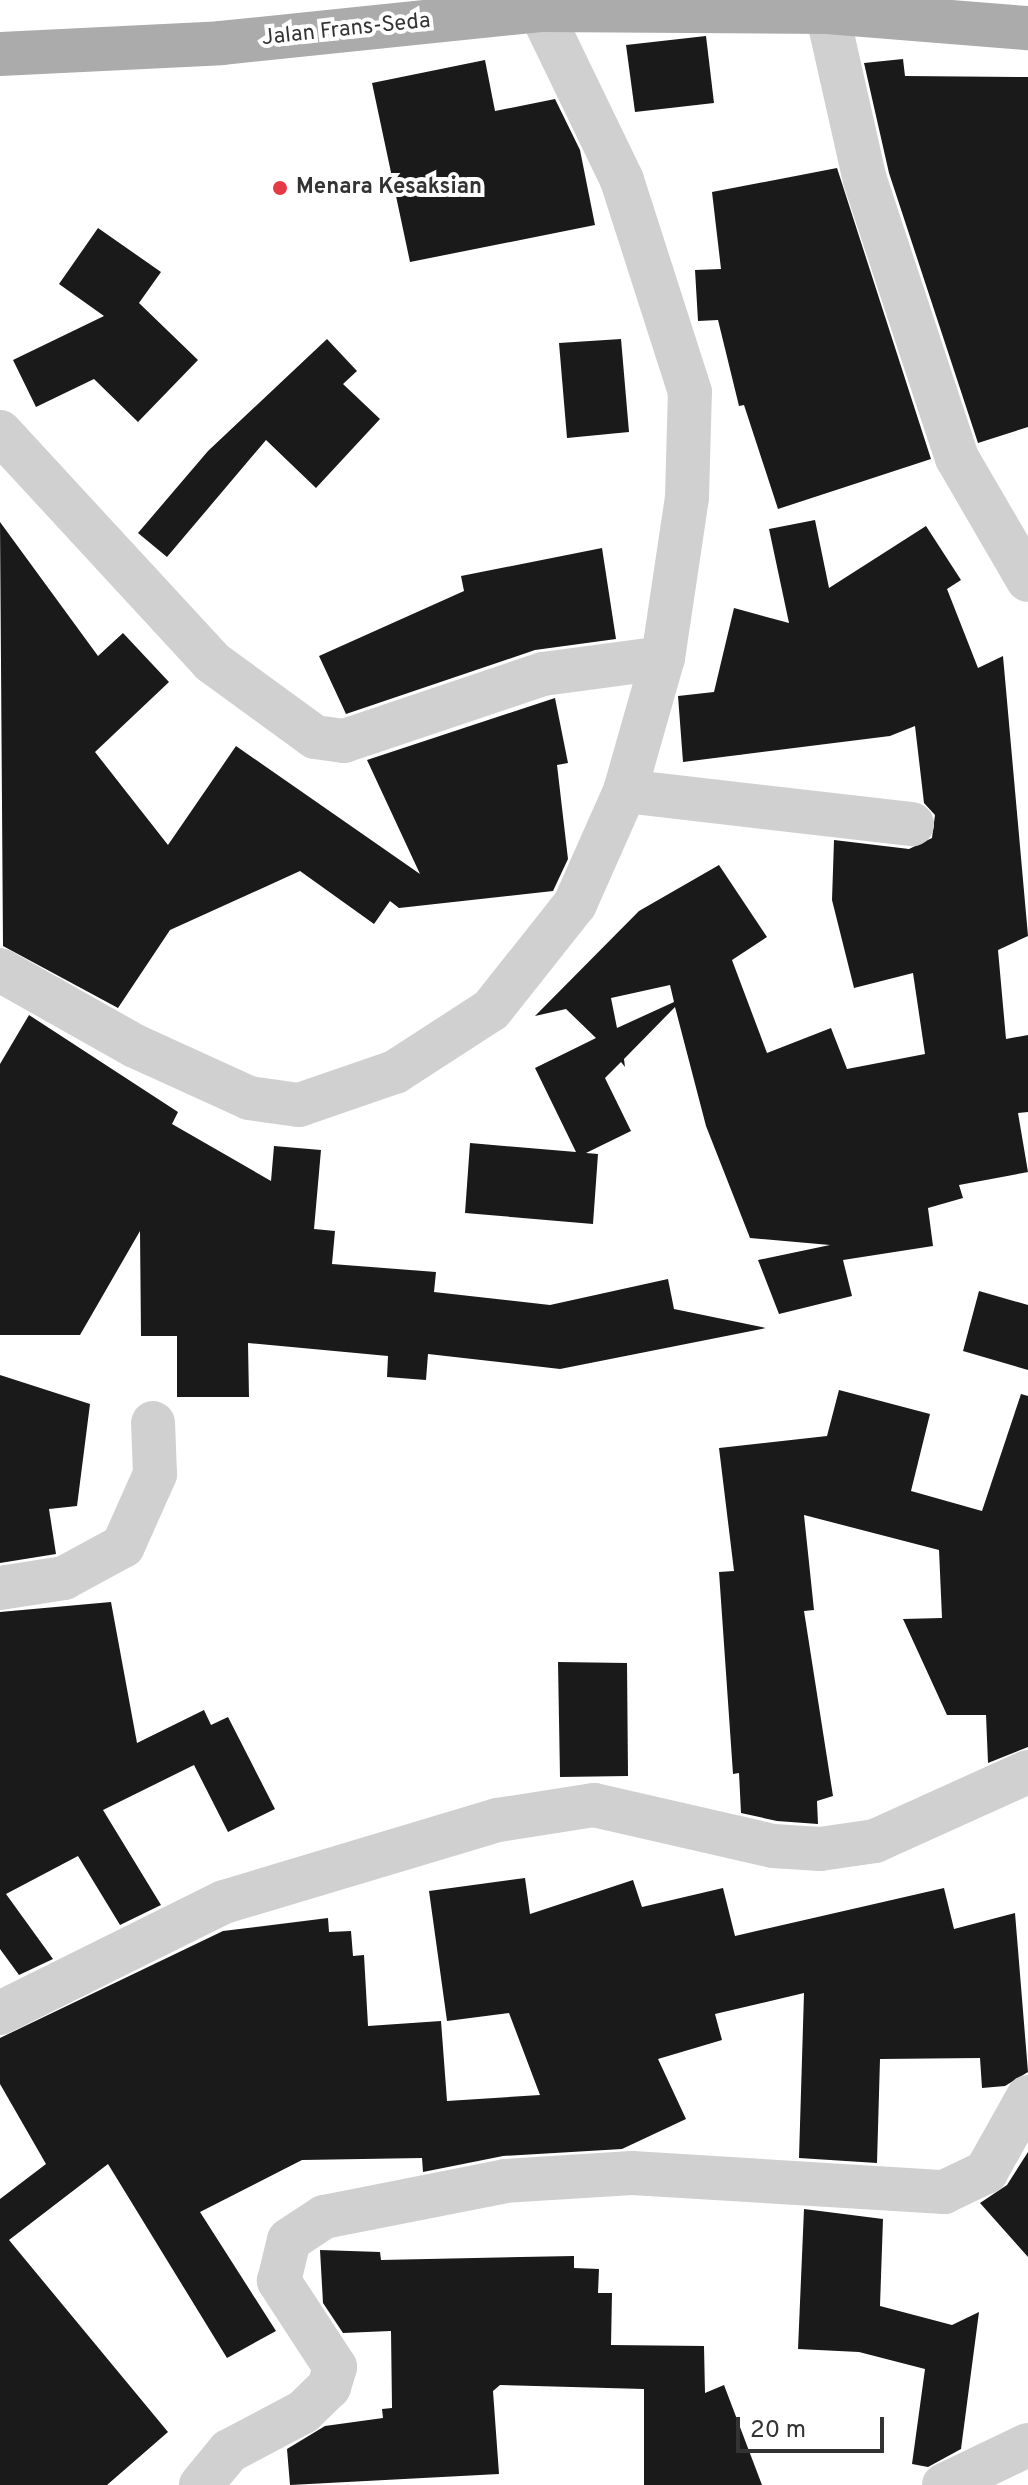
<!DOCTYPE html>
<style>
body{margin:0}
#map{position:relative;width:1028px;height:2485px;overflow:hidden;background:#fff;font-family:Overpass,sans-serif}
div>[style]{position:absolute}
[style*='--x']{left:calc(var(--x)*1px);top:calc(var(--y)*1px);width:calc(var(--w)*1px);rotate:calc(var(--a)*1deg)}
.building>*{inset:0;background:#1a1a1a}
.minor>*{height:44px;margin:-22px;padding:0 22px;transform-origin:22px;border-radius:22px;background:#d0d0d0}
.primary>*{height:44px;margin:-22px;padding:0 22px;transform-origin:22px;border-radius:22px;background:#ababab}
.dots>*{width:22px;height:22px;translate:-50% -50%;box-sizing:border-box;border:4px solid #fff;border-radius:50%}
span{translate:-50% -50%;white-space:nowrap;text-align:center;line-height:1.15;-webkit-text-stroke:8px #fff;paint-order:stroke}
.street-label{font-size:22px;color:#333}
.poi-label{font-size:22px;color:#333;font-weight:700}
.left{translate:0 -50%;text-align:left}
.scale{position:absolute;left:736px;top:2417px;width:148px;height:36px;box-sizing:border-box;border:4px solid #333;border-top:0;padding-left:10px;font-size:24px;line-height:28px;white-space:nowrap;color:#333;-webkit-text-stroke:6px #fff;paint-order:stroke}
</style>
<div id="map">
<div class="building">
<i style="clip-path:polygon(706px 36px,714px 103px,635px 112px,626px 45px)"></i>
<i style="clip-path:polygon(903px 59px,905px 76px,1028px 77px,1028px 427px,978px 443px,889px 173px,864px 63px)"></i>
<i style="clip-path:polygon(485px 60px,495px 111px,555px 99px,580px 150px,595px 225px,410px 262px,372px 83px)"></i>
<i style="clip-path:polygon(837px 168px,931px 459px,778px 509px,744px 405px,739px 406px,718px 320px,698px 321px,695px 270px,721px 269px,712px 192px)"></i>
<i style="clip-path:polygon(98px 228px,161px 272px,139px 303px,198px 360px,138px 422px,94px 379px,36px 407px,13px 360px,104px 316px,59px 284px)"></i>
<i style="clip-path:polygon(327px 339px,357px 371px,343px 384px,380px 419px,316px 488px,266px 440px,167px 557px,138px 533px,208px 451px)"></i>
<i style="clip-path:polygon(621px 339px,629px 432px,567px 438px,559px 343px)"></i>
<i style="clip-path:polygon(evenodd,815px 520px,829px 588px,926px 526px,961px 580px,947px 589px,978px 668px,1003px 656px,1028px 936px,998px 950px,1006px 1039px,1028px 1035px,1028px 1112px,1018px 1113px,1028px 1172px,959px 1185px,963px 1198px,928px 1208px,933px 1246px,843px 1260px,852px 1296px,779px 1314px,758px 1260px,830px 1245px,750px 1238px,706px 1126px,675px 1007px,624px 1059px,625px 1067px,621px 1062px,605px 1078px,631px 1131px,586px 1153px,598px 1154px,593px 1224px,465px 1213px,470px 1143px,576px 1152px,535px 1068px,596px 1038px,566px 1009px,535px 1016px,639px 911px,719px 865px,767px 937px,732px 960px,767px 1053px,831px 1028px,847px 1069px,925px 1054px,913px 973px,854px 988px,832px 900px,834px 840px,909px 849px,932px 838px,935px 815px,924px 803px,915px 726px,890px 736px,683px 762px,678px 696px,714px 692px,734px 608px,789px 623px,769px 529px,815px 520px,670px 985px,674px 1002px,617px 1028px,611px 998px,670px 985px)"></i>
<i style="clip-path:polygon(0 522px,98px 656px,123px 633px,169px 682px,95px 752px,168px 845px,236px 746px,420px 874px,367px 760px,555px 698px,568px 763px,557px 765px,568px 859px,553px 891px,399px 908px,390px 901px,374px 924px,300px 871px,170px 930px,118px 1008px,3px 946px)"></i>
<i style="clip-path:polygon(602px 548px,616px 639px,535px 650px,346px 714px,319px 656px,464px 591px,461px 576px)"></i>
<i style="clip-path:polygon(29px 1015px,178px 1112px,172px 1124px,271px 1181px,274px 1146px,321px 1150px,314px 1229px,335px 1231px,332px 1264px,436px 1272px,434px 1292px,550px 1305px,668px 1279px,674px 1309px,766px 1328px,560px 1369px,428px 1354px,426px 1380px,387px 1377px,388px 1356px,248px 1343px,249px 1397px,177px 1397px,177px 1336px,141px 1336px,140px 1231px,80px 1335px,0 1335px,0 1064px)"></i>
<i style="clip-path:polygon(979px 1291px,1028px 1305px,1028px 1370px,963px 1351px)"></i>
<i style="clip-path:polygon(0 1375px,90px 1404px,77px 1506px,49px 1509px,56px 1554px,0 1563px)"></i>
<i style="clip-path:polygon(839px 1390px,930px 1414px,911px 1491px,982px 1511px,1021px 1394px,1028px 1396px,1028px 1747px,988px 1763px,986px 1715px,947px 1715px,903px 1619px,942px 1618px,939px 1550px,804px 1515px,814px 1610px,804px 1611px,833px 1796px,817px 1801px,818px 1824px,777px 1821px,741px 1813px,739px 1773px,733px 1774px,719px 1572px,734px 1571px,719px 1448px,827px 1436px)"></i>
<i style="clip-path:polygon(111px 1602px,137px 1743px,204px 1710px,211px 1725px,228px 1717px,275px 1809px,228px 1832px,194px 1765px,103px 1810px,161px 1905px,120px 1925px,78px 1856px,6px 1894px,53px 1959px,19px 1975px,0 1949px,0 1612px)"></i>
<i style="clip-path:polygon(558px 1662px,627px 1663px,628px 1776px,560px 1777px)"></i>
<i style="clip-path:polygon(525px 1878px,530px 1914px,633px 1880px,642px 1907px,723px 1888px,735px 1936px,944px 1888px,954px 1929px,1015px 1913px,1028px 2072px,1005px 2086px,982px 2088px,980px 2058px,880px 2059px,877px 2163px,799px 2158px,804px 1993px,715px 2014px,722px 2040px,658px 2059px,686px 2119px,622px 2149px,503px 2156px,423px 2172px,422px 2158px,302px 2160px,200px 2212px,276px 2331px,227px 2358px,108px 2164px,9px 2240px,168px 2432px,107px 2485px,0 2485px,0 2199px,46px 2164px,0 2084px,0 2038px,223px 1931px,328px 1918px,329px 1932px,351px 1931px,353px 1956px,364px 1955px,368px 2026px,441px 2021px,447px 2101px,540px 2095px,509px 2013px,447px 2021px,429px 1891px)"></i>
<i style="clip-path:polygon(1028px 2152px,1028px 2257px,980px 2203px,1007px 2185px)"></i>
<i style="clip-path:polygon(804px 2209px,883px 2219px,880px 2306px,952px 2325px,979px 2312px,961px 2449px,928px 2467px,912px 2464px,925px 2369px,859px 2352px,798px 2349px)"></i>
<i style="clip-path:polygon(320px 2250px,380px 2252px,381px 2260px,574px 2256px,574px 2268px,599px 2269px,598px 2293px,612px 2293px,611px 2345px,704px 2346px,705px 2393px,724px 2385px,762px 2485px,644px 2485px,644px 2389px,500px 2385px,493px 2391px,499px 2474px,290px 2485px,287px 2449px,325px 2426px,383px 2418px,382px 2409px,392px 2408px,391px 2331px,343px 2333px,323px 2303px)"></i>
</div>
<div class="minor">
<i style="--x:827;--y:12;--w:172;--a:77.3"></i>
<i style="--x:865;--y:180;--w:293;--a:71.7"></i>
<i style="--x:957;--y:458;--w:141;--a:59.8"></i>
<i style="--x:0;--y:432;--w:313;--a:47.3"></i>
<i style="--x:212;--y:662;--w:127;--a:36.1"></i>
<i style="--x:315;--y:737;--w:29;--a:8"></i>
<i style="--x:344;--y:741;--w:210;--a:-18.6"></i>
<i style="--x:543;--y:674;--w:121;--a:-7.6"></i>
<i style="--x:625;--y:791;--w:289;--a:6.6"></i>
<i style="--x:0;--y:970;--w:155;--a:29.4"></i>
<i style="--x:135;--y:1046;--w:125;--a:24.5"></i>
<i style="--x:249;--y:1098;--w:50;--a:8"></i>
<i style="--x:299;--y:1105;--w:102;--a:-19"></i>
<i style="--x:395;--y:1072;--w:114;--a:-32.9"></i>
<i style="--x:491;--y:1010;--w:135;--a:-51.6"></i>
<i style="--x:575;--y:904;--w:124;--a:-66.1"></i>
<i style="--x:625;--y:791;--w:138;--a:-74.1"></i>
<i style="--x:663;--y:658;--w:163;--a:-81.5"></i>
<i style="--x:687;--y:497;--w:105;--a:-88.4"></i>
<i style="--x:690;--y:392;--w:223;--a:-107.8"></i>
<i style="--x:622;--y:180;--w:189;--a:-115.8"></i>
<i style="--x:0;--y:1588;--w:65;--a:-8.9"></i>
<i style="--x:64;--y:1578;--w:67;--a:-28.5"></i>
<i style="--x:123;--y:1546;--w:79;--a:-66"></i>
<i style="--x:155;--y:1474;--w:51;--a:-92.2"></i>
<i style="--x:0;--y:2013;--w:250;--a:-26.4"></i>
<i style="--x:224;--y:1902;--w:286;--a:-16.7"></i>
<i style="--x:498;--y:1820;--w:97;--a:-8.9"></i>
<i style="--x:594;--y:1805;--w:184;--a:12.9"></i>
<i style="--x:773;--y:1846;--w:47;--a:3.7"></i>
<i style="--x:820;--y:1849;--w:56;--a:-8.3"></i>
<i style="--x:875;--y:1841;--w:168;--a:-24.3"></i>
<i style="--x:201;--y:2485;--w:44;--a:-50.5"></i>
<i style="--x:229;--y:2451;--w:84;--a:-27.8"></i>
<i style="--x:303;--y:2412;--w:36;--a:-44"></i>
<i style="--x:329;--y:2387;--w:21;--a:-73"></i>
<i style="--x:335;--y:2367;--w:103;--a:-123.1"></i>
<i style="--x:279;--y:2281;--w:42;--a:-76.3"></i>
<i style="--x:289;--y:2240;--w:42;--a:-33.3"></i>
<i style="--x:324;--y:2217;--w:185;--a:-11.2"></i>
<i style="--x:505;--y:2181;--w:127;--a:-3.6"></i>
<i style="--x:632;--y:2173;--w:313;--a:3.5"></i>
<i style="--x:944;--y:2192;--w:47;--a:-25.5"></i>
<i style="--x:986;--y:2172;--w:86;--a:-60.8"></i>
<i style="--x:944;--y:2485;--w:93;--a:-25.5"></i>
</div>
<div class="primary">
<i style="--x:0;--y:54;--w:221;--a:-2.8"></i>
<i style="--x:221;--y:43;--w:321;--a:-5.9"></i>
<i style="--x:540;--y:10;--w:287;--a:0.4"></i>
<i style="--x:827;--y:12;--w:202;--a:4.6"></i>
</div>
<div class="dots">
<i style="left:280px;top:188px;background:#e63946"></i>
</div>
<div class="street-label">
<span style="left:346px;top:30px;rotate:-6deg">Jalan Frans-Seda</span>
</div>
<div class="poi-label">
<span class="left" style="left:296px;top:188px">Menara Kesaksian</span>
</div>
<div class="scale">20 m</div>
</div>
